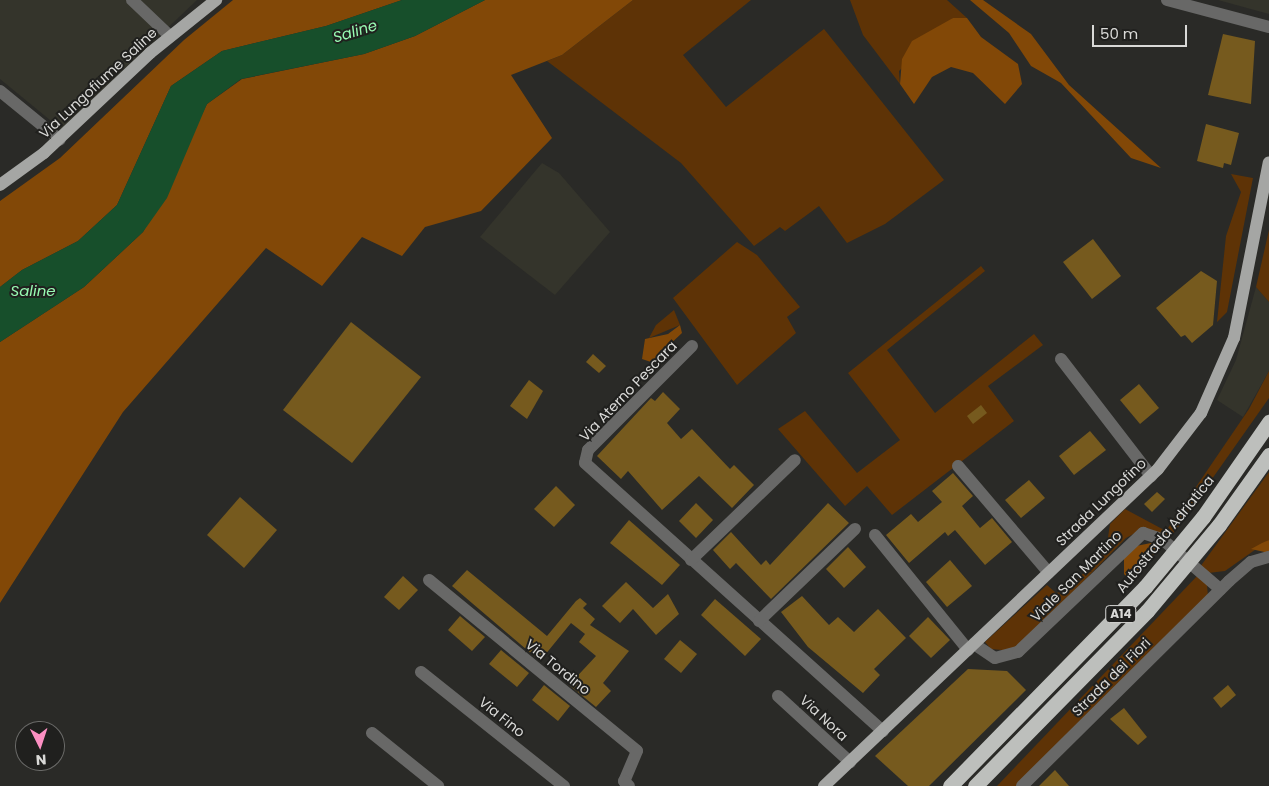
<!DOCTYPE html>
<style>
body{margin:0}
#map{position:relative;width:1269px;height:786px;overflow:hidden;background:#2a2a27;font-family:Poppins,sans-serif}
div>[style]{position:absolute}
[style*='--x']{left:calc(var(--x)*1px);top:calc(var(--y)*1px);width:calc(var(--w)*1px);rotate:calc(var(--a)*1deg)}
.built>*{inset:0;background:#34342b}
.green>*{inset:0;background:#5e3306}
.forest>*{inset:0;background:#824807}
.water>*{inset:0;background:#174f2b}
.building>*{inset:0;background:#765a1e}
.minor>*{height:12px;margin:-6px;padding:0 6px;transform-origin:6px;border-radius:6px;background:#686867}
.major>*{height:12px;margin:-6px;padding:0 6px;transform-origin:6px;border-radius:6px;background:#a5a6a4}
.highway>*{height:15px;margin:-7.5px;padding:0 7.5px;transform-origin:7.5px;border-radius:7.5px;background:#bdbfbc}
span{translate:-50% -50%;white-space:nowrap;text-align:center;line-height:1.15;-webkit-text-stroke:4px #20201e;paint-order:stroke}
.shield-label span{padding:1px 4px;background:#20201e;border:1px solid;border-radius:4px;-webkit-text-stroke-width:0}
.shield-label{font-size:12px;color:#d9d9d7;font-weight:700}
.street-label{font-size:14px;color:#d9d9d7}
.water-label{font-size:15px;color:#98fab3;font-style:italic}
.north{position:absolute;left:15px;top:721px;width:50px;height:50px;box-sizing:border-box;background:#20201e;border:1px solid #6a6a68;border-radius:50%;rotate:176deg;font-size:14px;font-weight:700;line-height:20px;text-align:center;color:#d9d9d7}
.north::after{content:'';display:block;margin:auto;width:18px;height:22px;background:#fc8fc2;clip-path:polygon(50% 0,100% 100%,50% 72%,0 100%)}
.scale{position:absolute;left:1092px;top:25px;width:95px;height:22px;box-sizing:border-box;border:2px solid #d9d9d7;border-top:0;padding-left:6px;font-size:15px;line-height:18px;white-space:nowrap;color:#d9d9d7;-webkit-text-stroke:4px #20201e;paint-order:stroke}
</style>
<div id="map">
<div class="built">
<i style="clip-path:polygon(0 0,197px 0,61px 129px,0 79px)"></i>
<i style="clip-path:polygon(1218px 0,1269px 0,1269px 14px)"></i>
<i style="clip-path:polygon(542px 163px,559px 173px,610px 232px,555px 295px,480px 237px)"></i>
<i style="clip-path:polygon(1256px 287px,1269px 302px,1269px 371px,1243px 417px,1217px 400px,1236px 360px)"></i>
</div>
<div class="green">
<i style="clip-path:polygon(633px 0,751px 0,683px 55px,726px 107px,824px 29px,944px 180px,885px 224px,847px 243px,819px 206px,785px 231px,780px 227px,754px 246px,681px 163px,547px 61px,562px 55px)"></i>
<i style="clip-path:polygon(850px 0,947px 0,967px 18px,953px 18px,899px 71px,900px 84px,863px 35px)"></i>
<i style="clip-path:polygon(1231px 174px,1253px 178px,1227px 312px,1217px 322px,1226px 236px,1241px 192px)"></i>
<i style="clip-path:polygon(1269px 230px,1269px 302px,1256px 287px)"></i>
<i style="clip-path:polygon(737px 242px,757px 255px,800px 307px,787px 317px,796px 333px,737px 385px,673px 298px)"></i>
<i style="clip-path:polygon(981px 266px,985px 271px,887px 350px,935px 413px,1034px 334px,1043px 345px,988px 386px,1014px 421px,892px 515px,867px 486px,845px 506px,778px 429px,805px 411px,857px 473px,900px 440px,848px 373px)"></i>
<i style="clip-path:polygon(674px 310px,680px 325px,649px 338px,656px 325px)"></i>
<i style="clip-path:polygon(1269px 371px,1269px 398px,1169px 540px,1137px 532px,1126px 538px,1027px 639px,1013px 651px,991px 649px,985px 642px,1047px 585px,1056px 593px,1065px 591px,1093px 564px,1107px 544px,1110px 524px,1125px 509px,1166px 531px,1249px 409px)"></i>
<i style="clip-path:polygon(1269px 472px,1269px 540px,1225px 571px,1208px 573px,1200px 567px)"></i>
<i style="clip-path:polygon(1198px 575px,1207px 585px,1208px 597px,1017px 786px,997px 786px)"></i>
</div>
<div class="forest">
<i style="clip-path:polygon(233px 0,402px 0,326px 26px,222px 51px,171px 86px,117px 205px,78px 241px,22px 270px,0 287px,0 201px,60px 158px,184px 40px)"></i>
<i style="clip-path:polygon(485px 0,633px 0,562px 55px,511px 75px,552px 138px,481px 211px,425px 227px,402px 256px,362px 237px,322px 286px,266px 248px,123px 412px,0 603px,0 342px,84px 287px,143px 232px,207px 104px,242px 79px,364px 54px,415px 36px)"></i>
<i style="clip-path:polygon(970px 0,983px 0,1031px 34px,1069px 85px,1161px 168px,1131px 158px,1061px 83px,1031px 66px,1009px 33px)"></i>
<i style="clip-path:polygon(953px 18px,967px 18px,981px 37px,1018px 64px,1022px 84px,1005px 104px,973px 73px,951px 67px,932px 77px,914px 104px,900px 84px,902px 59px,912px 41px)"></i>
<i style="clip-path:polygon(680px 325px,682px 333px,651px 362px,642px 359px,645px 339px,668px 334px)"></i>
<i style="clip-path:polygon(1269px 540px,1269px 553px,1251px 549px,1262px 543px)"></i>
<i style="clip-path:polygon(1156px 542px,1162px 546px,1130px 581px,1124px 574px,1124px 557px,1136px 546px)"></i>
</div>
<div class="water">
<i style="clip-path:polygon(402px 0,485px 0,415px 36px,364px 54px,241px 79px,207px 104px,167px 198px,143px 232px,84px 287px,0 342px,0 287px,22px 270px,78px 241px,117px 205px,171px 86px,222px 51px,326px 26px)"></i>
</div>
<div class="building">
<i style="clip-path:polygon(1223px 34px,1255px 41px,1251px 104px,1208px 95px)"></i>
<i style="clip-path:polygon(1206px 124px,1239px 133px,1231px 165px,1224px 163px,1223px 168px,1197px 161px)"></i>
<i style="clip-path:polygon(1093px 239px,1121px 276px,1092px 299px,1063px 262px)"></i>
<i style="clip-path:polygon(1201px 271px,1217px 281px,1213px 325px,1192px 343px,1185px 335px,1181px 337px,1156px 308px)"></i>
<i style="clip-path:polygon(351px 322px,421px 377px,352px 463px,283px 410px)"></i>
<i style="clip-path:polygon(593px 354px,606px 366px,599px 373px,586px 362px)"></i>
<i style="clip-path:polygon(529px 380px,543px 391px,527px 419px,510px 406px)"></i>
<i style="clip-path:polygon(1139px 384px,1159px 408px,1140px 424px,1120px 400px)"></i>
<i style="clip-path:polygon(663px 392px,680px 409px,667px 423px,681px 439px,692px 429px,730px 469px,734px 465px,754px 485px,732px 508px,699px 476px,662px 510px,628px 471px,621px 479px,597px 456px,651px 398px,655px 401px)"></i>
<i style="clip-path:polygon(981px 405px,987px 413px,973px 424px,967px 416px)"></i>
<i style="clip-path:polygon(1090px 431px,1106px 450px,1074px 475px,1059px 456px)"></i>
<i style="clip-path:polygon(953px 473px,973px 496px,962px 506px,980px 528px,992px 518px,1012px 542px,985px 565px,955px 530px,948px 536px,945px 532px,909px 563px,886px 535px,911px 514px,918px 522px,942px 502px,932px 491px)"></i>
<i style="clip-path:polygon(1029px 480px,1045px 498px,1021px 518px,1005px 500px)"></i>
<i style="clip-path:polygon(556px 486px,575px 505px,554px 527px,534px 509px)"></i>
<i style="clip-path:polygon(1157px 492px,1165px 499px,1152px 512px,1144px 504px)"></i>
<i style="clip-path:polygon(240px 497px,277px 530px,244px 568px,207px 535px)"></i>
<i style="clip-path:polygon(696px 503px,713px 520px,696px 538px,679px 521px)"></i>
<i style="clip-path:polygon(828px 503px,849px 523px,771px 599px,736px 563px,730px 569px,713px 550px,731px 532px,761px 565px,766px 560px,770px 565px)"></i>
<i style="clip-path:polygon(629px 520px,680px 565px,662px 585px,610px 543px)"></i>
<i style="clip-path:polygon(848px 547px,866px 567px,844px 588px,826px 569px)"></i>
<i style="clip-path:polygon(950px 560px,972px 586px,947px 607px,926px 582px)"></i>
<i style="clip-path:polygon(467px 570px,547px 636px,576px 601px,580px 598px,587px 604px,583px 608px,595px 619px,590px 625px,629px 651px,603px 683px,611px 691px,596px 707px,569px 685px,596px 656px,579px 642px,585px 634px,571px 623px,540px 661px,452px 586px)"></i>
<i style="clip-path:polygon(403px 576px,418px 590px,399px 610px,384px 597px)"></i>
<i style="clip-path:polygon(626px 582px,653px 608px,668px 594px,679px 614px,656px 635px,633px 609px,620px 623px,602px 606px)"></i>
<i style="clip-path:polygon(802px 596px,829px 625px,838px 617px,854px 632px,878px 609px,906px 638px,874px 669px,880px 675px,863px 693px,808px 647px,781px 612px)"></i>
<i style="clip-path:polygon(715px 599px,761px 639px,745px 656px,701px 615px)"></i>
<i style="clip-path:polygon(460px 616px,485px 637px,472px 651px,448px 630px)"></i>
<i style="clip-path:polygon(928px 617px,950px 640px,931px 658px,909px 636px)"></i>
<i style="clip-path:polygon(680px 640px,697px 654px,681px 673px,664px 659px)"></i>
<i style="clip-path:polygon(501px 650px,529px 673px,517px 687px,489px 664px)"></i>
<i style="clip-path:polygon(968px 669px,1007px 671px,1026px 690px,929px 786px,908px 786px,875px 756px)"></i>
<i style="clip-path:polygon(544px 685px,570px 706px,558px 721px,532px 700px)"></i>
<i style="clip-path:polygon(1228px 685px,1236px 695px,1221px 708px,1213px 698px)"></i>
<i style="clip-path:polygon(1124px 708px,1147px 737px,1138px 745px,1110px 719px)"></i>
<i style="clip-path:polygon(1055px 770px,1069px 786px,1039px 786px)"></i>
</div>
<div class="minor">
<i style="--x:132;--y:0;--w:52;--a:43.5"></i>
<i style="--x:1167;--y:0;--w:106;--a:14.8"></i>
<i style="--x:0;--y:91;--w:77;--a:39.2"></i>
<i style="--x:692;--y:346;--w:147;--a:135"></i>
<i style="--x:588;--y:450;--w:13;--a:103"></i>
<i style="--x:585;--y:463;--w:401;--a:42"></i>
<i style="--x:1061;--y:359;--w:148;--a:52.4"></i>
<i style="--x:958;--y:466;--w:140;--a:49.6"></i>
<i style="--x:875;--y:535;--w:148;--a:51"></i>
<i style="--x:691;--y:560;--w:144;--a:-43.9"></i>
<i style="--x:429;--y:580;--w:269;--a:39.4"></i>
<i style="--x:637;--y:751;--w:33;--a:113"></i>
<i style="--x:624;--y:781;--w:7;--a:45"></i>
<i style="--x:759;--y:621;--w:133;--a:-43.8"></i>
<i style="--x:974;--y:644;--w:25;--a:34"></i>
<i style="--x:995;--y:658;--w:24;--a:-15"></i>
<i style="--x:1018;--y:652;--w:173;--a:-43.6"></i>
<i style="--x:1143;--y:533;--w:20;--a:18"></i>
<i style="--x:1162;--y:539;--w:77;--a:40.8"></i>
<i style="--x:421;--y:672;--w:183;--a:38.6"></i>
<i style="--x:778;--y:696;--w:98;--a:42.5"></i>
<i style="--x:372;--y:733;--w:85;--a:38.8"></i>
<i style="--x:1022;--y:786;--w:291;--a:-44.7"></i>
<i style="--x:1229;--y:581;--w:29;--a:-41"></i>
<i style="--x:1251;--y:562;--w:19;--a:-16"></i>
</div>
<div class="major">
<i style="--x:0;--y:185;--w:54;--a:-36"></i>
<i style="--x:44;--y:153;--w:146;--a:-43.3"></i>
<i style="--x:150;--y:53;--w:85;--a:-38.8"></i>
<i style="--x:824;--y:786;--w:460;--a:-43.5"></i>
<i style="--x:1158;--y:469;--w:71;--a:-52.5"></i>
<i style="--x:1201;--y:413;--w:82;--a:-66.3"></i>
<i style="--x:1234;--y:338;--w:179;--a:-78.8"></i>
</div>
<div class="highway">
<i style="--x:950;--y:786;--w:279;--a:-45.6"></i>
<i style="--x:1145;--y:587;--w:91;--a:-50.4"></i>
<i style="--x:1203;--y:517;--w:116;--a:-55.2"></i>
<i style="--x:975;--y:786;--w:245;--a:-45.5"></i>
<i style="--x:1147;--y:611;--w:112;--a:-50.1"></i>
<i style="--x:1219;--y:525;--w:86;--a:-54.5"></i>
</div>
<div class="shield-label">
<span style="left:1121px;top:614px">A14</span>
</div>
<div class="street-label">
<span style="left:98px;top:83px;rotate:-43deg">Via Lungofiume Saline</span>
<span style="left:628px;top:391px;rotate:-46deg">Via Aterno Pescara</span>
<span style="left:1101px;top:502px;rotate:-44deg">Strada Lungofino</span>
<span style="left:1165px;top:534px;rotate:-51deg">Autostrada Adriatica</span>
<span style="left:1076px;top:576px;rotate:-45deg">Viale San Martino</span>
<span style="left:558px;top:667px;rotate:39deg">Via Tordino</span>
<span style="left:1111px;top:677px;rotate:-45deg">Strada dei Fiori</span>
<span style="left:502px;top:717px;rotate:39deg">Via Fino</span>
<span style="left:824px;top:718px;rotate:43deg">Via Nora</span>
</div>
<div class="water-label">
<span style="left:355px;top:31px;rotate:-17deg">Saline</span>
<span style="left:33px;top:291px">Saline</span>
</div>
<div class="north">N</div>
<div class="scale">50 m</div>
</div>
